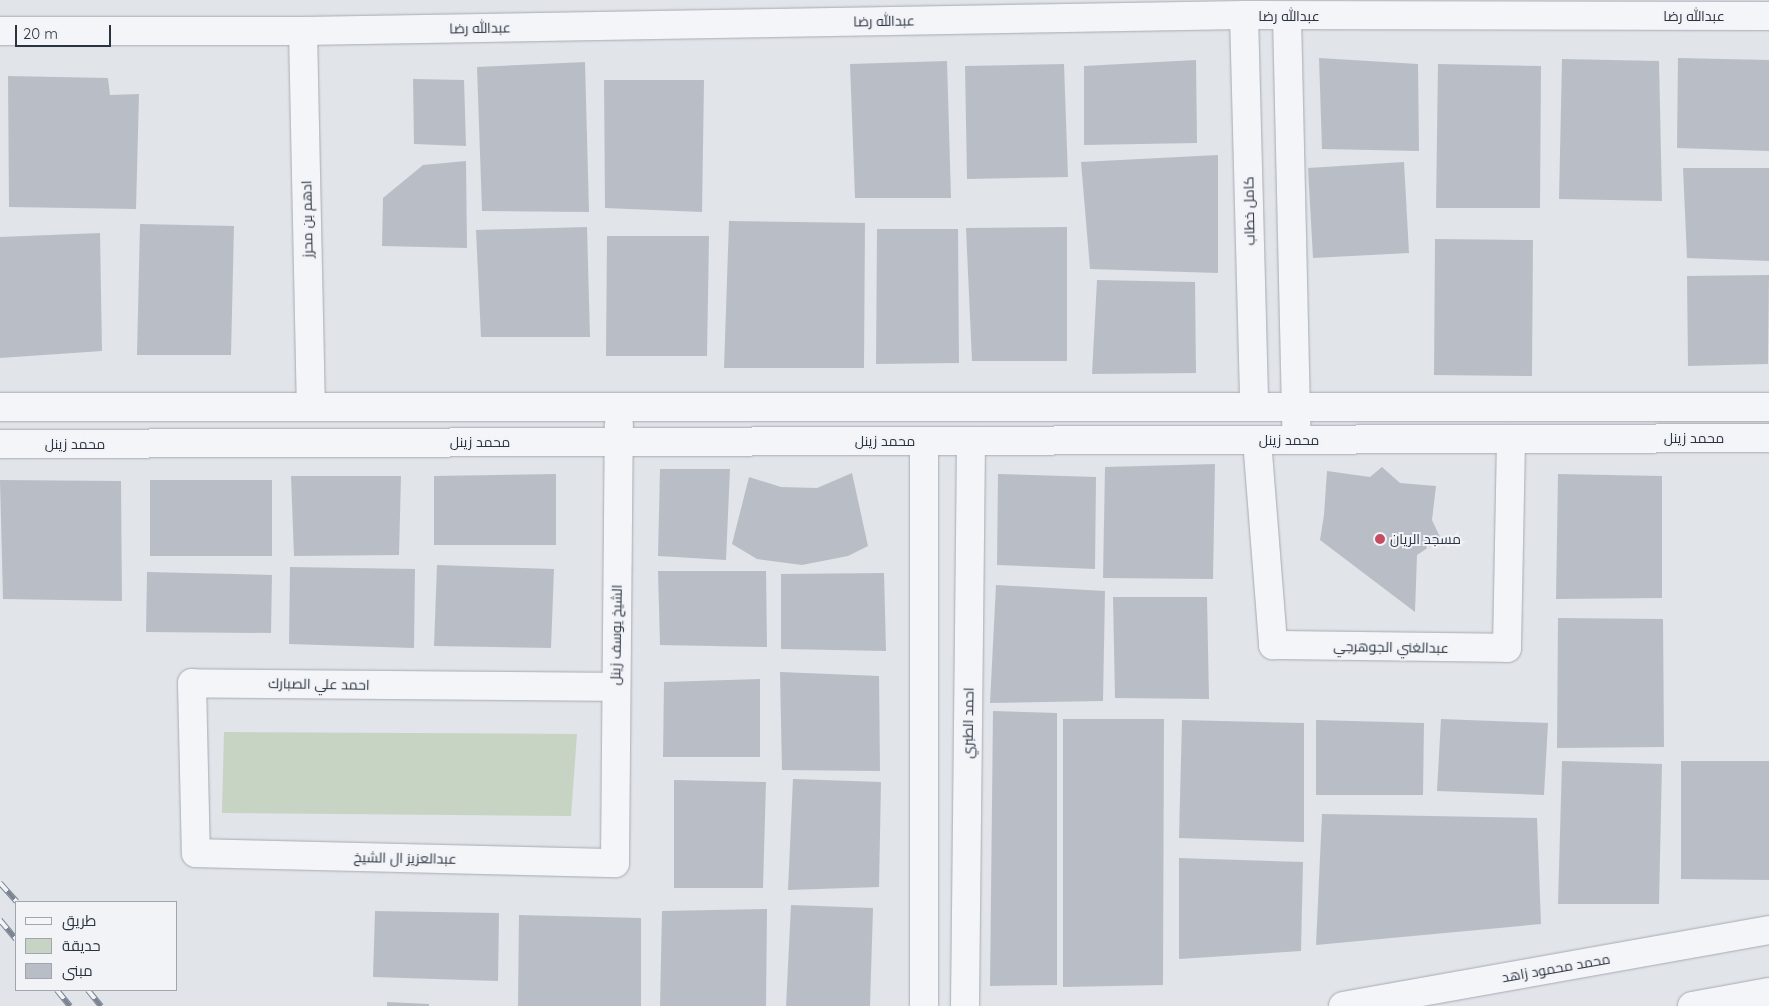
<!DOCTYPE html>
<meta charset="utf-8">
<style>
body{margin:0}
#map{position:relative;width:1769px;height:1006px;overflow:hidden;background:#e1e4e9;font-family:Quicksand,Cairo,sans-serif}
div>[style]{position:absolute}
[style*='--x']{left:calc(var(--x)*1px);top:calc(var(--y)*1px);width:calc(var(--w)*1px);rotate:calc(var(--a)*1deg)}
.green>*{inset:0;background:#c7d3c3}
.building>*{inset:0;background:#b9bec6}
.roads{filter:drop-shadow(0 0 1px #a6abb3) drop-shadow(0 0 1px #a6abb3)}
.minor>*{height:28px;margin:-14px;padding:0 14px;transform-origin:14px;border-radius:14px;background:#f4f5f8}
.tertiary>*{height:28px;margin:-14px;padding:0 14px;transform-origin:14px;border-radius:14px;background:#f4f5f8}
.rail>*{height:5.5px;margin-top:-2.75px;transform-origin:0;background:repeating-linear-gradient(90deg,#f1f3f7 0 11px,#7b8492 0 22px);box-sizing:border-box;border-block:1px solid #7b8492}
.dots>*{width:14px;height:14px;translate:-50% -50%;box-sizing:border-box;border:2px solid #f1f3f7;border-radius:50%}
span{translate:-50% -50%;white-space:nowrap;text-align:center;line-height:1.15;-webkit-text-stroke:4px #f1f3f7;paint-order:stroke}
.street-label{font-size:14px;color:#2a3340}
.poi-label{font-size:14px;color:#2a3340}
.left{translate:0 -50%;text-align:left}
.legend{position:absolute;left:15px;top:901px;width:162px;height:90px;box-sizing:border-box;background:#f1f3f7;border:1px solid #a1a6ae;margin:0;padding:6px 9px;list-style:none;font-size:15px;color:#2a3340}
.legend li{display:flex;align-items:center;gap:10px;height:25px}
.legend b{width:25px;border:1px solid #a1a6ae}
.scale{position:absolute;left:15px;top:25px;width:96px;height:22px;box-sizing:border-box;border:2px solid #2a3340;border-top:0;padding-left:6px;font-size:15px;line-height:18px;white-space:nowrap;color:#2a3340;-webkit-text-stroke:4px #f1f3f7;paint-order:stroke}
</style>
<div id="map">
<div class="green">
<i style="clip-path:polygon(224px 732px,577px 734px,571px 816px,222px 813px)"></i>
</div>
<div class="building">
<i style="clip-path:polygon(1319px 58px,1418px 64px,1419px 151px,1322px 149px)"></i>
<i style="clip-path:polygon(1678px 58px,1769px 60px,1769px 151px,1677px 148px)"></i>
<i style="clip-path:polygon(1562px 59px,1659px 61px,1662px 201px,1559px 199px)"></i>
<i style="clip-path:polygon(1196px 60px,1197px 143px,1084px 145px,1084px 66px)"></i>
<i style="clip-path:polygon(947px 61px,951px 198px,855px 198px,850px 64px)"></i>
<i style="clip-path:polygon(585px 62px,589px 212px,482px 211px,477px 67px)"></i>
<i style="clip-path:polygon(1064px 64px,1068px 177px,967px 179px,965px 66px)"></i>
<i style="clip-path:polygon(1438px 64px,1541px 66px,1540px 208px,1436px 208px)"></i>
<i style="clip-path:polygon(8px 76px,108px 78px,110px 95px,139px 94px,136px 209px,9px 207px)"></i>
<i style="clip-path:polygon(413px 79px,464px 80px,466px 146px,414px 144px)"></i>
<i style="clip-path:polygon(604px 80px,704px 80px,702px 212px,605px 208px)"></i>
<i style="clip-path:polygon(1218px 155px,1218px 273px,1090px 269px,1081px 162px)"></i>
<i style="clip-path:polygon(466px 161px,467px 248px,382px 246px,383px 198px,423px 165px)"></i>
<i style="clip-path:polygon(1404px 162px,1409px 253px,1313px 258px,1308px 168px)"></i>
<i style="clip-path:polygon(1683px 168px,1769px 168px,1769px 261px,1687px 258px)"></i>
<i style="clip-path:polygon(729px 221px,865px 223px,864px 368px,724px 368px)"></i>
<i style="clip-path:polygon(140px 224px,234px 226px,231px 355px,137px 355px)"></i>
<i style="clip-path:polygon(587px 227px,590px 337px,481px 337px,476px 230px)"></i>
<i style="clip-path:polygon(1067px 227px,1067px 361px,972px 361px,966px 228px)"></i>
<i style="clip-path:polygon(877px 229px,958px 229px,959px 363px,876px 364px)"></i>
<i style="clip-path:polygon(100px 233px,102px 351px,0 358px,0 237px)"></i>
<i style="clip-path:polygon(607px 236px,709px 236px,707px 356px,606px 356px)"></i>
<i style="clip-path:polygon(1435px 239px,1533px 240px,1532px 376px,1434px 375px)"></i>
<i style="clip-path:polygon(1769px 275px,1768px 364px,1688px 366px,1687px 276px)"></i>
<i style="clip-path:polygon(1097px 280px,1195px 282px,1196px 373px,1092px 374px)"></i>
<i style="clip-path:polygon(1215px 464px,1213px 579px,1103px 578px,1105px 467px)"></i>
<i style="clip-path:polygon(1382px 467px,1400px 483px,1436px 486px,1432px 520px,1441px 539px,1417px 555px,1415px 612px,1320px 540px,1324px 515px,1327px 471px,1370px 477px)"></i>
<i style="clip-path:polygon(660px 469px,730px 469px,726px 560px,658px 556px)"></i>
<i style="clip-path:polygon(852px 473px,868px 546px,848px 556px,802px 565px,757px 559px,732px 544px,749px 477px,781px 487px,817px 488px)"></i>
<i style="clip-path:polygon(556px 474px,556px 545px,434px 545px,434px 476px)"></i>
<i style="clip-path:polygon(998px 474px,1096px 477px,1095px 569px,997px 565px)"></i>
<i style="clip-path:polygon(1558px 474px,1662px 476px,1662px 598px,1556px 599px)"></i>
<i style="clip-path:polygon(291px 476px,401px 476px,399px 555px,294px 556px)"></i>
<i style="clip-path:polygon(0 480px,121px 481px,122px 601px,3px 599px)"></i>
<i style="clip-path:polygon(150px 480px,272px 480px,272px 556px,150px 556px)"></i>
<i style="clip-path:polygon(437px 565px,554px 569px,551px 648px,434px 646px)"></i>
<i style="clip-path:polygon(290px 567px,415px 569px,414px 648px,289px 644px)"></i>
<i style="clip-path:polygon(658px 571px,766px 571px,767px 647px,660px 645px)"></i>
<i style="clip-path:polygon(147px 572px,272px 575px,271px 633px,146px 632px)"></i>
<i style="clip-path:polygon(884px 573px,886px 651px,781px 649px,781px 574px)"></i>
<i style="clip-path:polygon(996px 585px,1105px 591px,1103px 701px,990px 703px)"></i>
<i style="clip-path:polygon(1113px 597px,1207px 597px,1209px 699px,1115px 698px)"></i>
<i style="clip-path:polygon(1558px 618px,1663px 619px,1664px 747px,1557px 748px)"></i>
<i style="clip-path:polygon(780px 672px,879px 676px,880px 771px,782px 770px)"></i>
<i style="clip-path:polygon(760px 679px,760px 757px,663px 757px,664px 682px)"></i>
<i style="clip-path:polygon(993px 711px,1057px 713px,1057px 985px,990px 986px)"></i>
<i style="clip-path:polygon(1063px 719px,1164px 719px,1163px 985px,1063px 987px)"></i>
<i style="clip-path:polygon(1441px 719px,1548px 723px,1544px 795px,1437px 791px)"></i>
<i style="clip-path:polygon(1182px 720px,1304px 723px,1304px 842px,1179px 838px)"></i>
<i style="clip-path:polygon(1316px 720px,1424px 723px,1423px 795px,1316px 795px)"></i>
<i style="clip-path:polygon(1562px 761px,1662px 764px,1659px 904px,1558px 904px)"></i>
<i style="clip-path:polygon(1681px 761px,1769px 761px,1769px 880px,1681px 879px)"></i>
<i style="clip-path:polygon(793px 779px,881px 782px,879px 887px,788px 890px)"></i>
<i style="clip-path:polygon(674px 780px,766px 782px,763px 888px,674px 888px)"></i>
<i style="clip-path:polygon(1322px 814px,1537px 818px,1541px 924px,1316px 945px)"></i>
<i style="clip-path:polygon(1179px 858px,1303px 862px,1301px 951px,1179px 959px)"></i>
<i style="clip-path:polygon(791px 905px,873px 908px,870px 1006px,786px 1006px)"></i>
<i style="clip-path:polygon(767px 909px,766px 1006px,660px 1006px,662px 911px)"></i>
<i style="clip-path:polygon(375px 911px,499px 913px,498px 981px,373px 977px)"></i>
<i style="clip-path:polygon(519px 915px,641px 918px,641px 1006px,518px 1006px)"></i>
<i style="clip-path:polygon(387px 1002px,429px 1004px,429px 1006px,387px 1006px)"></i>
</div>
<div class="roads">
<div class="minor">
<i style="--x:1244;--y:15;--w:392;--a:88.5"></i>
<i style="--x:1287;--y:16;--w:411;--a:88.7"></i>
<i style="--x:303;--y:31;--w:376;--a:88.8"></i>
<i style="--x:0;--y:407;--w:1769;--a:0"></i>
<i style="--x:1257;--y:440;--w:206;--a:85.5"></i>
<i style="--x:1273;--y:645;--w:234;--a:0.7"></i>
<i style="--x:1507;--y:648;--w:209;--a:-88.9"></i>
<i style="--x:0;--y:444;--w:1769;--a:-0.19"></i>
<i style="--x:615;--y:687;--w:423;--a:-179.5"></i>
<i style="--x:192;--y:683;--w:170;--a:88.7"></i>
<i style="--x:196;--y:853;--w:419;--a:1.4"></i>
<i style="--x:615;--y:863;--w:439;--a:-89.5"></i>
<i style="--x:924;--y:1006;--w:565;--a:-90"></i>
<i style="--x:965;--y:1006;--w:565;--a:-89.39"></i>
</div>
<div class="tertiary">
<i style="--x:0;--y:31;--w:303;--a:0"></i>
<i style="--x:303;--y:31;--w:941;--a:-0.97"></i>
<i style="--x:1244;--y:15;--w:525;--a:0.11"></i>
<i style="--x:1343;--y:1006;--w:433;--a:-10.1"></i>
<i style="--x:1692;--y:1006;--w:78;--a:-10.3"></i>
</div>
</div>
<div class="rail">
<i style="--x:0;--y:883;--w:25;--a:48"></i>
<i style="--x:0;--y:920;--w:25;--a:50"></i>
<i style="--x:57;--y:990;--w:21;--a:51"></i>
<i style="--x:88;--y:990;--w:21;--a:51"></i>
</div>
<div class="dots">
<i style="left:1380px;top:539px;background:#c84c61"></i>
</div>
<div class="street-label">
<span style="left:1289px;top:16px">عبدالله رضا</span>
<span style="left:1694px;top:16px">عبدالله رضا</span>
<span style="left:884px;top:21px;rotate:-1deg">عبدالله رضا</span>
<span style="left:480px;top:28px;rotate:-1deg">عبدالله رضا</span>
<span style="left:1249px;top:211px;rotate:-91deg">كامل خطاب</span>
<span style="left:307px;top:219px;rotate:-91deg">ادهم بن محرز</span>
<span style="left:1694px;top:438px">محمد زينل</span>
<span style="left:1289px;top:440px">محمد زينل</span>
<span style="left:885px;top:441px">محمد زينل</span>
<span style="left:480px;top:442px">محمد زينل</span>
<span style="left:75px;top:444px">محمد زينل</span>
<span style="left:616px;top:635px;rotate:-89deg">الشيخ يوسف زينل</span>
<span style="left:1391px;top:647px;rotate:1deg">عبدالغني الجوهرجي</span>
<span style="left:319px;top:684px;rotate:1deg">احمد علي الصبارك</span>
<span style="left:968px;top:723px;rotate:-89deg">احمد الطبري</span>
<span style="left:405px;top:858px;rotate:1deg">عبدالعزيز ال الشيخ</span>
<span style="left:1556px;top:968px;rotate:-10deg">محمد محمود زاهد</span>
</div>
<div class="poi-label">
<span class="left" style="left:1390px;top:539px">مسجد الريان</span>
</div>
<ul class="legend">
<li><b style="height:6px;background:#f4f5f8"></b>طريق</li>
<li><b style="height:14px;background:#c7d3c3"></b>حديقة</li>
<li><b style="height:14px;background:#b9bec6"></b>مبنى</li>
</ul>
<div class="scale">20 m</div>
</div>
